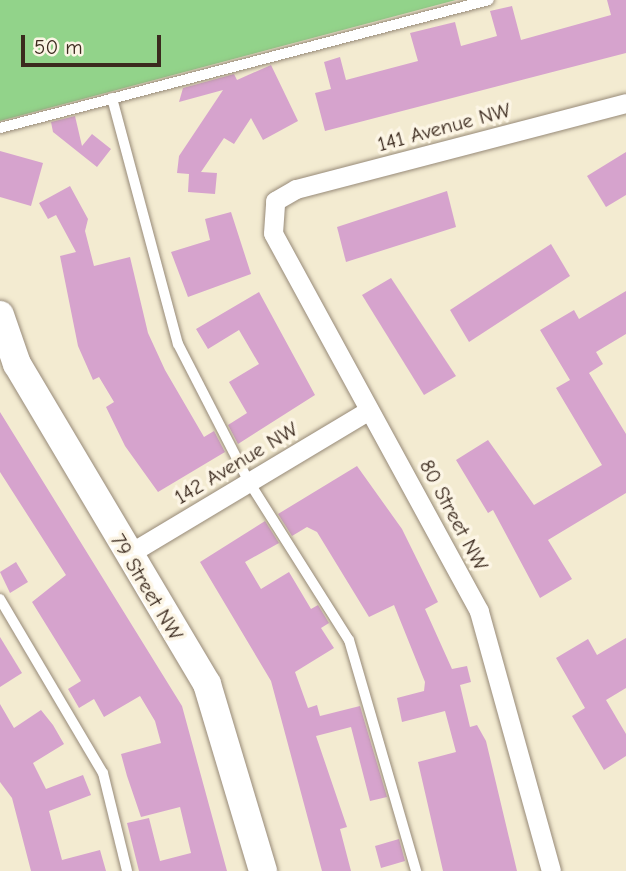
<!DOCTYPE html>
<style>
body{margin:0}
#map{position:relative;width:626px;height:871px;overflow:hidden;background:#f3ebd1;font-family:"Comic Neue",sans-serif}
div>[style]{position:absolute}
[style*='--x']{left:calc(var(--x)*1px);top:calc(var(--y)*1px);width:calc(var(--w)*1px);rotate:calc(var(--a)*1deg)}
.green>*{inset:0;background:#92d38a}
.building>*{inset:0;background:#d6a3cd}
.roads{filter:drop-shadow(0 0 2px #978a78) drop-shadow(0 0 2px #978a78)}
.lane>*{height:10px;margin:-5px;padding:0 5px;transform-origin:5px;border-radius:5px;background:#fff}
.street>*{height:19px;margin:-9.5px;padding:0 9.5px;transform-origin:9.5px;border-radius:9.5px;background:#fff}
.secondary>*{height:28px;margin:-14px;padding:0 14px;transform-origin:14px;border-radius:14px;background:#fff}
span{translate:-50% -50%;white-space:nowrap;text-align:center;line-height:1.15;-webkit-text-stroke:7px #fcf5e5;paint-order:stroke}
.street-label{font-size:21px;color:#3b2a1e}
.scale{position:absolute;left:21px;top:35px;width:140px;height:32px;box-sizing:border-box;border:4px solid #3b2a1e;border-top:0;padding-left:9px;font-size:21px;line-height:24px;white-space:nowrap;color:#3b2a1e;-webkit-text-stroke:5px #fcf5e5;paint-order:stroke}
</style>
<div id="map">
<div class="green">
<i style="clip-path:polygon(0 0,456px 0,0 121px)"></i>
</div>
<div class="building">
<i style="clip-path:polygon(607px 0,626px 0,626px 53px,325px 131px,315px 93px,331px 89px,324px 62px,340px 57px,346px 80px,418px 61px,410px 33px,455px 22px,461px 46px,497px 36px,490px 11px,512px 6px,521px 40px,611px 15px)"></i>
<i style="clip-path:polygon(271px 65px,298px 121px,263px 140px,251px 118px,234px 144px,224px 138px,201px 172px,217px 173px,215px 194px,188px 192px,189px 174px,177px 173px,179px 156px,223px 90px,179px 102px,183px 88px,234px 74px,237px 80px)"></i>
<i style="clip-path:polygon(75px 116px,82px 146px,92px 134px,111px 149px,97px 167px,53px 132px,51px 122px)"></i>
<i style="clip-path:polygon(0 151px,43px 163px,31px 206px,0 197px)"></i>
<i style="clip-path:polygon(626px 152px,626px 195px,606px 207px,587px 176px)"></i>
<i style="clip-path:polygon(70px 186px,88px 219px,85px 231px,94px 266px,130px 257px,148px 333px,165px 370px,204px 437px,214px 431px,225px 452px,158px 492px,125px 446px,106px 407px,114px 402px,99px 377px,93px 380px,78px 346px,60px 256px,76px 252px,56px 215px,48px 219px,39px 203px)"></i>
<i style="clip-path:polygon(447px 191px,456px 227px,346px 262px,337px 227px)"></i>
<i style="clip-path:polygon(231px 212px,251px 274px,188px 297px,171px 252px,210px 240px,205px 219px)"></i>
<i style="clip-path:polygon(551px 244px,570px 276px,469px 342px,450px 310px)"></i>
<i style="clip-path:polygon(391px 278px,456px 376px,424px 395px,362px 295px)"></i>
<i style="clip-path:polygon(626px 291px,626px 334px,596px 352px,603px 364px,589px 373px,626px 434px,626px 493px,548px 540px,572px 579px,540px 598px,493px 510px,488px 513px,456px 460px,488px 440px,534px 505px,602px 465px,556px 388px,570px 380px,540px 330px,574px 310px,579px 319px)"></i>
<i style="clip-path:polygon(259px 292px,315px 395px,238px 444px,228px 425px,247px 413px,229px 382px,259px 364px,239px 330px,208px 349px,196px 329px)"></i>
<i style="clip-path:polygon(0 412px,182px 706px,227px 871px,139px 871px,127px 823px,149px 818px,160px 861px,191px 853px,180px 807px,141px 817px,127px 776px,121px 754px,161px 743px,155px 721px,140px 696px,104px 717px,94px 699px,79px 708px,68px 689px,81px 681px,32px 602px,66px 575px,0 472px)"></i>
<i style="clip-path:polygon(357px 466px,402px 529px,438px 602px,425px 609px,452px 669px,467px 666px,471px 682px,460px 685px,470px 727px,477px 725px,486px 741px,517px 871px,443px 871px,418px 762px,456px 752px,445px 711px,402px 722px,397px 698px,424px 691px,425px 682px,394px 605px,369px 617px,317px 532px,307px 527px,292px 536px,278px 514px)"></i>
<i style="clip-path:polygon(265px 521px,279px 543px,245px 562px,261px 589px,289px 572px,311px 609px,318px 605px,329px 623px,321px 628px,334px 648px,295px 672px,308px 708px,317px 705px,320px 716px,360px 706px,387px 797px,370px 801px,351px 727px,316px 736px,347px 827px,340px 829px,351px 871px,322px 871px,271px 681px,200px 562px)"></i>
<i style="clip-path:polygon(16px 562px,28px 582px,10px 593px,0 572px)"></i>
<i style="clip-path:polygon(0 637px,22px 673px,0 687px)"></i>
<i style="clip-path:polygon(626px 638px,626px 688px,606px 700px,626px 734px,626px 756px,604px 770px,572px 716px,585px 708px,556px 658px,588px 639px,597px 655px)"></i>
<i style="clip-path:polygon(0 704px,14px 728px,41px 710px,53px 725px,64px 744px,33px 763px,46px 789px,83px 775px,91px 795px,49px 811px,62px 860px,100px 850px,106px 871px,31px 871px,12px 798px,0 782px)"></i>
<i style="clip-path:polygon(399px 839px,405px 861px,381px 868px,375px 846px)"></i>
</div>
<div class="roads">
<div class="lane">
<i style="--x:112;--y:98;--w:255;--a:75"></i>
<i style="--x:178;--y:344;--w:155;--a:62.8"></i>
<i style="--x:249;--y:482;--w:187;--a:57.7"></i>
<i style="--x:349;--y:640;--w:241;--a:73.8"></i>
<i style="--x:0;--y:128;--w:505;--a:-14.67"></i>
<i style="--x:0;--y:599;--w:202;--a:59.4"></i>
<i style="--x:103;--y:773;--w:101;--a:76.2"></i>
</div>
<div class="street">
<i style="--x:127;--y:555;--w:282;--a:-30.9"></i>
<i style="--x:551;--y:871;--w:270;--a:-105.5"></i>
<i style="--x:479;--y:611;--w:430;--a:-118.6"></i>
<i style="--x:273;--y:233;--w:32;--a:-86"></i>
<i style="--x:275;--y:201;--w:24;--a:-30"></i>
<i style="--x:296;--y:189;--w:341;--a:-14.6"></i>
</div>
<div class="secondary">
<i style="--x:0;--y:315;--w:52;--a:70.9"></i>
<i style="--x:17;--y:364;--w:372;--a:59.3"></i>
<i style="--x:207;--y:684;--w:195;--a:73.3"></i>
</div>
</div>
<div class="street-label">
<span style="left:444px;top:127px;rotate:-15deg">141 Avenue NW</span>
<span style="left:236px;top:463px;rotate:-31deg">142 Avenue NW</span>
<span style="left:454px;top:515px;rotate:62deg">80 Street NW</span>
<span style="left:147px;top:587px;rotate:59deg">79 Street NW</span>
</div>
<div class="scale">50 m</div>
</div>
